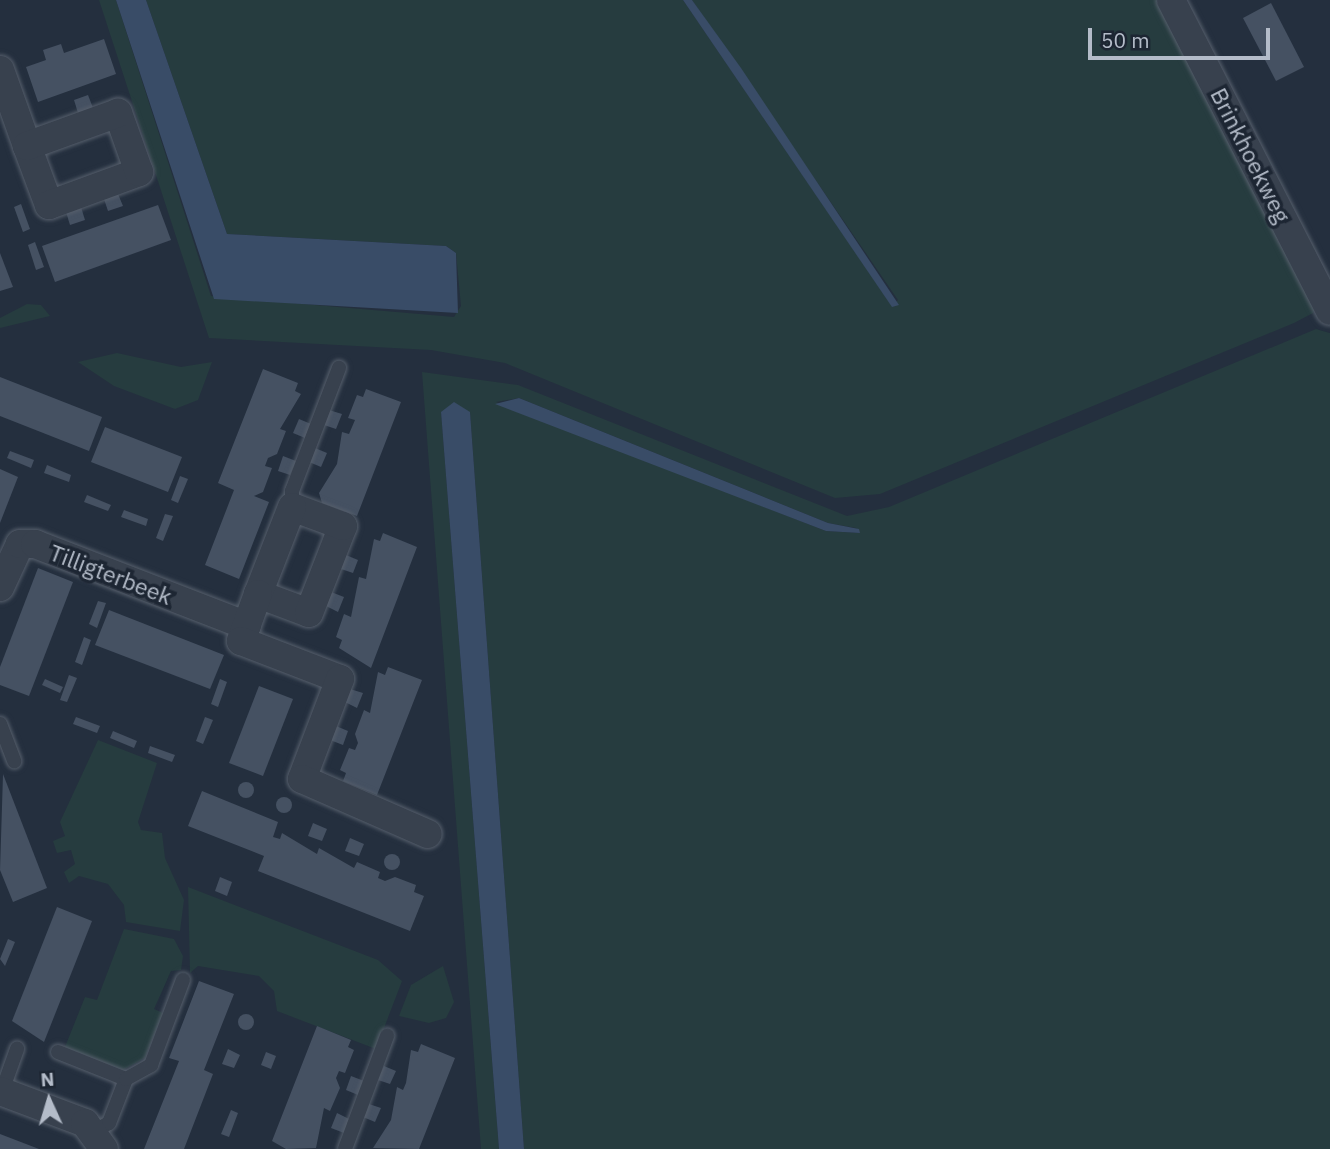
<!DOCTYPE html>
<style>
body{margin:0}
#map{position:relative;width:1330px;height:1149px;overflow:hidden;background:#242f3e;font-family:"IBM Plex Sans",sans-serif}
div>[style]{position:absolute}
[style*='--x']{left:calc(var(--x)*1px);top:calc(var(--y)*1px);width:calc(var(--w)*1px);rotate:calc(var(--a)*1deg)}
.green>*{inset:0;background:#263c3f}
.water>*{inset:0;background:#394c67}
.building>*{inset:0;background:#455162}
.round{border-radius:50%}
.roads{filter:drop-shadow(0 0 2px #565f6c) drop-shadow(0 0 2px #565f6c)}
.service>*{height:14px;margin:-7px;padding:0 7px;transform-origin:7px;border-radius:7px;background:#38414e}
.minor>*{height:28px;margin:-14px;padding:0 14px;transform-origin:14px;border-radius:14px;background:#38414e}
span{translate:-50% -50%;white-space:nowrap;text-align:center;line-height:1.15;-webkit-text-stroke:7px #1d2633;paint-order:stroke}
.street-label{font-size:23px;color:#b4bcc9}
.north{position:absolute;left:14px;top:1065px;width:70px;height:70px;-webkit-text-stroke:5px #1d2633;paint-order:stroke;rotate:356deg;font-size:19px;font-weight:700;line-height:28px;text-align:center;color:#b4bcc9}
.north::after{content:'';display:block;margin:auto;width:24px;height:32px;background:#b4bcc9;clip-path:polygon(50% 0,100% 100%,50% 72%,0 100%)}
.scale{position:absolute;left:1088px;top:28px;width:182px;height:32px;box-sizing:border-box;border:4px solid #b4bcc9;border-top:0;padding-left:9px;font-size:21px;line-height:24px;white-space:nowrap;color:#b4bcc9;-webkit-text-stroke:5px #1d2633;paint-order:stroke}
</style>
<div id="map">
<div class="green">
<i style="clip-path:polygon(99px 0,116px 0,211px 296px,454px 317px,461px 306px,456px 253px,446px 246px,227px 234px,146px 0,683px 0,892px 306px,898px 300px,692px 0,1160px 0,1316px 304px,1313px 313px,1294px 323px,880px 494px,835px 498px,505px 363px,431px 350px,209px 338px)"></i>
<i style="clip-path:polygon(27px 304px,41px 305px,50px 316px,0 328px,0 318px)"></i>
<i style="clip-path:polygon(evenodd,1316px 329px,1330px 333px,1330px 1149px,524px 1149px,470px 412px,441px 412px,499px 1149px,481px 1149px,422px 372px,518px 385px,847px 516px,889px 507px,1316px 329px,519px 398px,828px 523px,856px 528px,860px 533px,826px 531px,496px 402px,519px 398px)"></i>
<i style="clip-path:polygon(117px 353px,181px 367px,212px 362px,198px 400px,175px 409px,114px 386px,78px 362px)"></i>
<i style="clip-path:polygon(98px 740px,157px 763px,138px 822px,141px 830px,162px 833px,165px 858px,184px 900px,180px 931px,126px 922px,124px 905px,108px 884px,79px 876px,69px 883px,64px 872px,75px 864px,71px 850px,57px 853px,53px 841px,65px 836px,60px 822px)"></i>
<i style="clip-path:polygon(188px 887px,378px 960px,402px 981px,376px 1049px,277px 1011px,274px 991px,259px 976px,198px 966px,190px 973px)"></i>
<i style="clip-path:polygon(124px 929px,174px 939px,183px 956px,181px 970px,171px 971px,154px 1009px,163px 1013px,145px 1058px,123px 1070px,65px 1047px,85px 997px,97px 1000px)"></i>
<i style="clip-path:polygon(443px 966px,454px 1002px,446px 1018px,429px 1023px,399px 1016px,411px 985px)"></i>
</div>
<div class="water">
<i style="clip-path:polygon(116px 0,146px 0,227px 234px,446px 246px,456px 253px,458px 313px,214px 299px)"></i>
<i style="clip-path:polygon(683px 0,692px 0,741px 68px,899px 305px,892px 307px)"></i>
<i style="clip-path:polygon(519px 398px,828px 523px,859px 529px,860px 533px,826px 531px,495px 404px)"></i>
<i style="clip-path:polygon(454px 402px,470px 412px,524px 1149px,499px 1149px,441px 412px)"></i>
</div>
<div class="building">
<i style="clip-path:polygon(1271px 3px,1304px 67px,1276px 81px,1243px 18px)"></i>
<i style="clip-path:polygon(104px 39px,116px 74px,38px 102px,26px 67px,46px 60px,43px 50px,61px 44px,64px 53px)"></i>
<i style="clip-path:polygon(88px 95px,93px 108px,78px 113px,74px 100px)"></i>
<i style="clip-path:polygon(118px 194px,123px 206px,108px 211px,104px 199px)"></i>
<i style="clip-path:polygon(21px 204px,30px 229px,23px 232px,14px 207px)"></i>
<i style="clip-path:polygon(158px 205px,171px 240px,55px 282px,42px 246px)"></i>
<i style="clip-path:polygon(81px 207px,85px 220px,70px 225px,66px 212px)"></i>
<i style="clip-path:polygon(35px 242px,44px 267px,36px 270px,28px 245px)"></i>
<i style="clip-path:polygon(0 253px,13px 287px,0 291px)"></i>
<i style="clip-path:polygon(263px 369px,298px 383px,295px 391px,301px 394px,280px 429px,286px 431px,277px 454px,268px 458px,265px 466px,272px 468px,263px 492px,254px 496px,269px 502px,239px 579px,205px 565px,234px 490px,218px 483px)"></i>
<i style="clip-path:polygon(0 377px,102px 417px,89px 451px,0 416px)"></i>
<i style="clip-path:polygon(366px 389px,401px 402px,357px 516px,322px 503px,319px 493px,337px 464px,342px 432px,349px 434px,355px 420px,348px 418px,357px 395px,363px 397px)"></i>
<i style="clip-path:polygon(329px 410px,342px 414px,336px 429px,324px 425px)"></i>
<i style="clip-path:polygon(299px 419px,311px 424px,305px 438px,293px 433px)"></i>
<i style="clip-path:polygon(105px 427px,182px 457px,168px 492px,91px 462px)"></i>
<i style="clip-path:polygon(315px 448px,327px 453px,321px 467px,309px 462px)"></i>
<i style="clip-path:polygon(10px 451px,34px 460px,31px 468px,7px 458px)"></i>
<i style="clip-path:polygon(283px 456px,296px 461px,290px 475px,278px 471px)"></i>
<i style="clip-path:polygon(47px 465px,71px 475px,69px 482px,44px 473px)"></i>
<i style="clip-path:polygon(0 469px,18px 477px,0 523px)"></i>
<i style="clip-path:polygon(180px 476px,188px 479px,178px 503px,171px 500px)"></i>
<i style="clip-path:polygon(87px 495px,111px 505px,108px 511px,84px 502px)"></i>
<i style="clip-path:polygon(124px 510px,148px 519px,146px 526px,121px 517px)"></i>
<i style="clip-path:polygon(165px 514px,173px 516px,163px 541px,156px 538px)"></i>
<i style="clip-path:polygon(383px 533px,417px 547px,371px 668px,339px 648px,342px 640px,336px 637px,344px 614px,351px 617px,359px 577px,366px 579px,374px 539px,380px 541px)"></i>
<i style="clip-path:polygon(346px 555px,358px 560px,353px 573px,341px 569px)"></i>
<i style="clip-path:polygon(38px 568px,73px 582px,29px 696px,0 685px,0 667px)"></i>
<i style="clip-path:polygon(331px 592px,344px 597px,338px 612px,326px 606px)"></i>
<i style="clip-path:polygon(98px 601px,106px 603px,97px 628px,89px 624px)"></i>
<i style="clip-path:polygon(109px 610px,224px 655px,210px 689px,95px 645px)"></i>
<i style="clip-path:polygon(84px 637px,91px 640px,82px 665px,75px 662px)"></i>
<i style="clip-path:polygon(388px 667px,422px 680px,377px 795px,343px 781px,346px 773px,340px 770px,349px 748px,355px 750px,358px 743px,355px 734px,364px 710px,370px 713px,378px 672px,385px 675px)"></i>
<i style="clip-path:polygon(69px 675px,77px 678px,67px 702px,60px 700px)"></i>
<i style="clip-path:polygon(45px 679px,63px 687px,60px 693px,42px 685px)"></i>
<i style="clip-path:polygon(220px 679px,227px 682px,218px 707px,211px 704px)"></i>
<i style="clip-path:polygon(259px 686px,293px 699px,263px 776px,229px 763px)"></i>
<i style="clip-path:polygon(350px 689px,363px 693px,357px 708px,345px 702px)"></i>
<i style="clip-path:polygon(76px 717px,100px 726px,97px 733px,73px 724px)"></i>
<i style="clip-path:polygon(205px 717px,213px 720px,203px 744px,196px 741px)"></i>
<i style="clip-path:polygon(336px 726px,348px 731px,343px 745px,330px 740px)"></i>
<i style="clip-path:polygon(113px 731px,137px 741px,134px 748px,110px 738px)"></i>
<i style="clip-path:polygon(150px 746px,175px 755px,172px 762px,148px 753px)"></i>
<i style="clip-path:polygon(3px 774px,47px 888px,13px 902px,0 870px)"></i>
<i class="round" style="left:238px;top:782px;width:16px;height:16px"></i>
<i style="clip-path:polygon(202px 791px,278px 822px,273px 837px,280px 839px,282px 833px,317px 854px,319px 848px,354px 868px,357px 862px,380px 872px,378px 878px,385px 881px,395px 877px,416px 885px,414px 892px,424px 896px,410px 931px,258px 871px,264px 856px,188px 826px)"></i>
<i class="round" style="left:276px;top:797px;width:16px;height:16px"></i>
<i style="clip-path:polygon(313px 823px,327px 829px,322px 841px,308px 836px)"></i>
<i style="clip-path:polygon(350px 838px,364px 844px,359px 856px,345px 851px)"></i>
<i class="round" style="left:384px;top:854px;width:16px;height:16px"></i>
<i style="clip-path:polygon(220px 877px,232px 882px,227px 896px,215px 891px)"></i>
<i style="clip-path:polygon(57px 907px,92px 921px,44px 1042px,12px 1021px)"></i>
<i style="clip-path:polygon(8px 939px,15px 942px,5px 966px,0 959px)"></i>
<i style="clip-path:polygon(199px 981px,234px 994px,204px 1070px,213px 1074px,184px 1149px,144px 1149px,179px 1061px,169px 1058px)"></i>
<i class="round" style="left:238px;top:1014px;width:16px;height:16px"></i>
<i style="clip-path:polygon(317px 1026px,351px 1040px,348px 1047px,354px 1050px,345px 1073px,339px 1071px,336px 1078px,340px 1088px,330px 1111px,324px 1108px,316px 1148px,286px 1149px,272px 1141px)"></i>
<i style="clip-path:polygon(421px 1044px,455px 1058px,419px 1149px,373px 1148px,391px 1120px,397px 1087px,403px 1090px,406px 1083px,411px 1050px,418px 1052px)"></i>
<i style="clip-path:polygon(228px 1049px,240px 1055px,234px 1068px,222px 1064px)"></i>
<i style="clip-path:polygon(266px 1052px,276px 1056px,271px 1069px,261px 1065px)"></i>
<i style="clip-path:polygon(384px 1066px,396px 1071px,390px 1084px,378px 1080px)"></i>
<i style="clip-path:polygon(351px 1076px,364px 1081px,358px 1095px,346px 1090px)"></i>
<i style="clip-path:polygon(369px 1104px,381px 1108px,375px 1122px,363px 1117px)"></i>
<i style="clip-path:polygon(231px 1110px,238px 1113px,229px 1137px,221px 1134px)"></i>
<i style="clip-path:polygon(337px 1113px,349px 1119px,344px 1133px,331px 1128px)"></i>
<i style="clip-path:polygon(0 1134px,39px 1149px,0 1149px)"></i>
</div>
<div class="roads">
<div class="service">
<i style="--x:292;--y:507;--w:16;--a:-90"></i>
<i style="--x:292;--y:491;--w:132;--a:-69.1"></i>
<i style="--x:0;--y:724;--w:40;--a:69"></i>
<i style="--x:58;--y:1052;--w:73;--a:21.7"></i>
<i style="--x:2;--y:1091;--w:45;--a:-70.3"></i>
<i style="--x:95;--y:1131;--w:16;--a:-30"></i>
<i style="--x:109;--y:1123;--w:47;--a:-68.9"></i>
<i style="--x:126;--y:1079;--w:29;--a:-29"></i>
<i style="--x:151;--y:1065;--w:91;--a:-69.4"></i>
<i style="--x:345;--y:1149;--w:121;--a:-69.6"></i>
</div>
<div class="minor">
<i style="--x:1171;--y:0;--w:349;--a:62.9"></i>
<i style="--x:0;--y:70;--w:81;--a:70.4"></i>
<i style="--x:27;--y:146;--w:63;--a:69.6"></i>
<i style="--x:49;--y:205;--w:96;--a:-20.1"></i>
<i style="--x:139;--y:172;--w:63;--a:-109.6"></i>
<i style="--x:118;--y:113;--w:97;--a:160.1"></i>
<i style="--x:0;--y:587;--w:47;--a:-65.1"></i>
<i style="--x:20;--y:544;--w:15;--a:0"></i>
<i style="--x:35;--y:544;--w:227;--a:21.1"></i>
<i style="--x:258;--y:594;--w:54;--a:20.4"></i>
<i style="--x:309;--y:613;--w:93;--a:-68.7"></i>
<i style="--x:343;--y:526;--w:54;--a:-159.6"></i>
<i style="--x:292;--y:507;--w:93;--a:111.3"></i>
<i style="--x:258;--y:594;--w:50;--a:109.9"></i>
<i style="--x:241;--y:641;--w:106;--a:21"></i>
<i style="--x:340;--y:679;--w:107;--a:110.8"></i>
<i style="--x:302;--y:779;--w:137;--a:23.6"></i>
<i style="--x:0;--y:1091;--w:91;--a:20.6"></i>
<i style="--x:85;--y:1123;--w:32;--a:54"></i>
</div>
</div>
<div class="street-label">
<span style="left:1251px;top:155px;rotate:63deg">Brinkhoekweg</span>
<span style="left:111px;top:574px;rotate:21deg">Tilligterbeek</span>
</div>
<div class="north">N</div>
<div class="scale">50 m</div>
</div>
